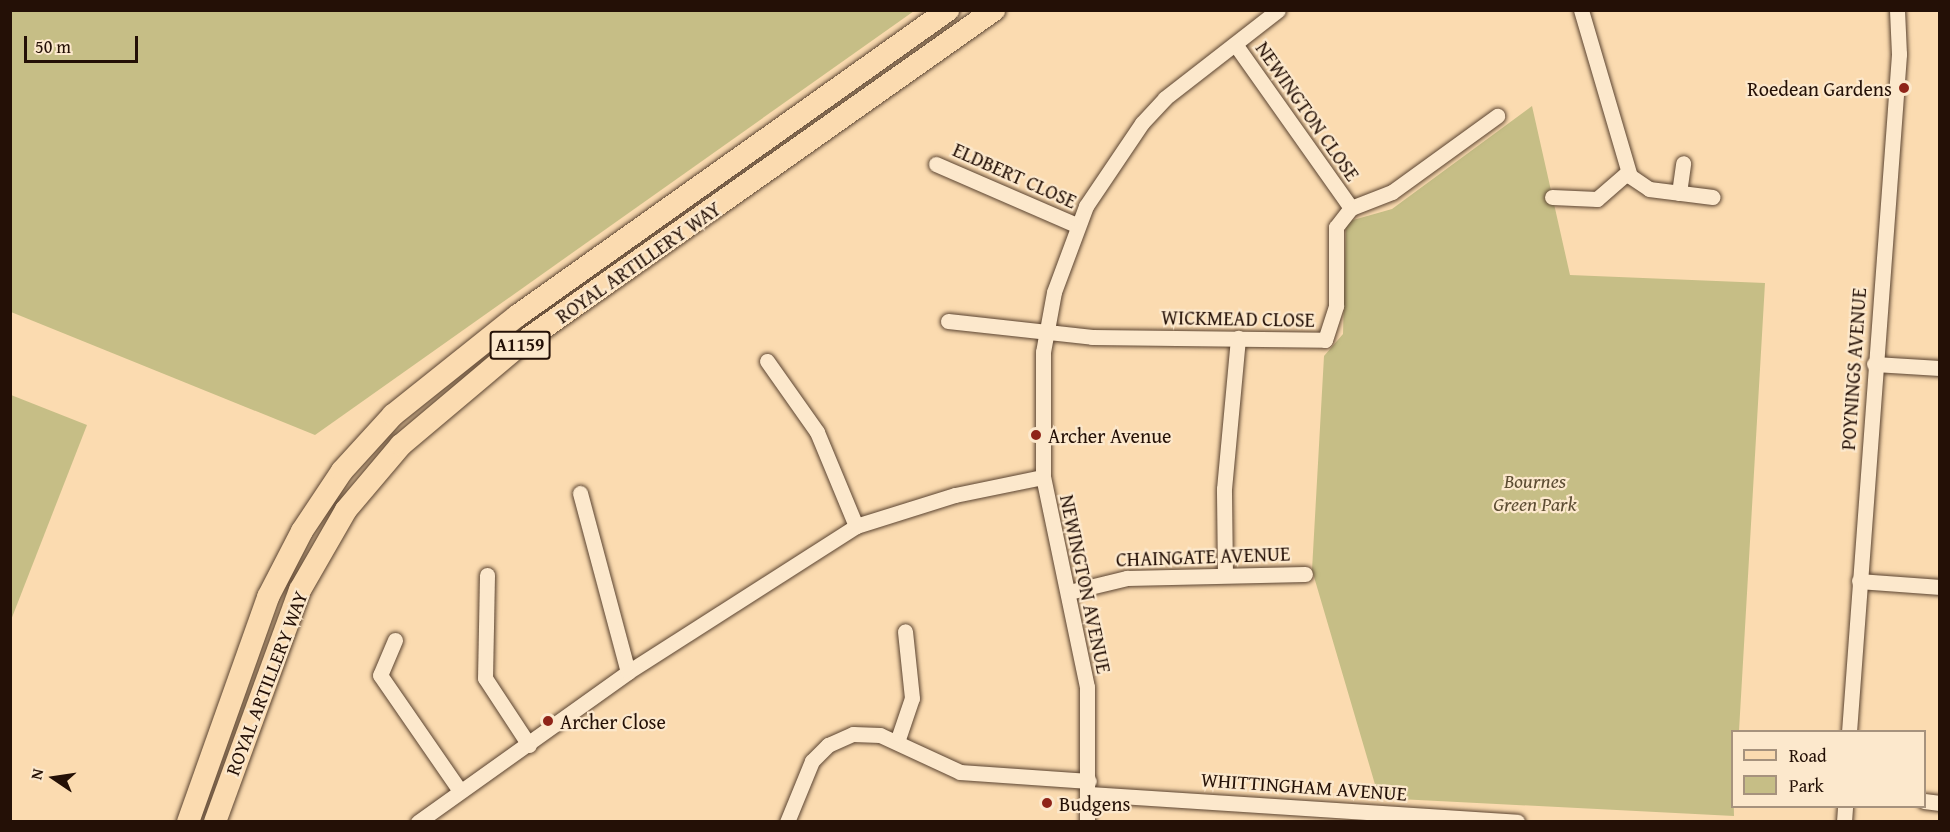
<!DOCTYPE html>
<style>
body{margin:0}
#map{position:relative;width:1950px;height:832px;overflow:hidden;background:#fbdbb0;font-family:"Gentium Book Plus",serif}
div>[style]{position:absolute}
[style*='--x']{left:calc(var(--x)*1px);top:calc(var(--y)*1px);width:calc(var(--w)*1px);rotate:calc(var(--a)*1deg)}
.green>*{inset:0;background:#c6be86}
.roads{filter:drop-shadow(0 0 2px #5a4330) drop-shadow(0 0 2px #5a4330)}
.minor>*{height:15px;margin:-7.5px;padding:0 7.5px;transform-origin:7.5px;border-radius:7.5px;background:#fce8cc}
.primary>*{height:22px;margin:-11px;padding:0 11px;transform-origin:11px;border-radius:11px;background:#fbdbb0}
.dots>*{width:16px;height:16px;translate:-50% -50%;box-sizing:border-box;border:3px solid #fce8cc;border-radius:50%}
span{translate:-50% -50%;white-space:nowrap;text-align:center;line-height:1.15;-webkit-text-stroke:4.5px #fce8cc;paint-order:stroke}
.shield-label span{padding:2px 4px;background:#fce8cc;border:2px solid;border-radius:4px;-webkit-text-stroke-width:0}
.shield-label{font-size:18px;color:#241006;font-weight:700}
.poi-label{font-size:20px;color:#241006}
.right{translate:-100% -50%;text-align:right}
.left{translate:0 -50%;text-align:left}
.street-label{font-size:20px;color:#241006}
.park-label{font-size:20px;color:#5d4d33;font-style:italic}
.frame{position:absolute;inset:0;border:12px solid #241006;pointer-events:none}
.legend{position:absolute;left:1731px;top:730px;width:195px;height:78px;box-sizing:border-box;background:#fce8cc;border:2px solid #a6927d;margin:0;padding:8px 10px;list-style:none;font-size:18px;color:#241006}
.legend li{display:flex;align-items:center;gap:12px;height:30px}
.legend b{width:30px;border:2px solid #a6927d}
.north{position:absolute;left:24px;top:748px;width:60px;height:60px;-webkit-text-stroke:4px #fce8cc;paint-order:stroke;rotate:283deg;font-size:16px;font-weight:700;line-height:24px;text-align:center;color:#241006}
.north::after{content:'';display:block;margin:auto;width:21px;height:27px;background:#241006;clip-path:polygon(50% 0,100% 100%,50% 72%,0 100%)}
.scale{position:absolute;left:24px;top:36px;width:114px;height:27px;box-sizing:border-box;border:3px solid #241006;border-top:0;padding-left:8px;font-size:18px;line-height:21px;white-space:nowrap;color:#241006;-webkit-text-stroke:4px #fce8cc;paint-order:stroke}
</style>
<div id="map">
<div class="green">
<i style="clip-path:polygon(10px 11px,11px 10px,914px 11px,315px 435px,11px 312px)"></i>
<i style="clip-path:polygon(1532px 106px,1570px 275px,1765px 283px,1739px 731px,1732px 732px,1734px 816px,1379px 798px,1312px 570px,1324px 356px,1343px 334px,1346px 222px,1392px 209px)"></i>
<i style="clip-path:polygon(11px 395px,87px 425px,11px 620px)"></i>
</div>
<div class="roads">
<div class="minor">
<i style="--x:1581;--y:10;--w:173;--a:73.6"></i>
<i style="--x:1630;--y:176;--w:23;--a:34"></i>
<i style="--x:1649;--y:189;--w:64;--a:7.2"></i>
<i style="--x:1235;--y:44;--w:201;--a:54.7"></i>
<i style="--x:1351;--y:208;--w:44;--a:-21.3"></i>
<i style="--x:1392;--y:192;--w:130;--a:-35.9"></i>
<i style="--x:936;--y:164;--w:153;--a:23.5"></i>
<i style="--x:1679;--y:193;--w:30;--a:-82"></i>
<i style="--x:1552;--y:197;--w:45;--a:2.5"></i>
<i style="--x:1597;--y:199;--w:41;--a:-41.1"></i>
<i style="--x:948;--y:321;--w:145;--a:6.3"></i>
<i style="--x:1092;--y:337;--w:233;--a:0.7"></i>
<i style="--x:1325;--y:340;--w:36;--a:-72"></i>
<i style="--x:1336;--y:306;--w:79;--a:-90"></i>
<i style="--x:1336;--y:227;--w:24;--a:-52"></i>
<i style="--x:767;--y:361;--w:87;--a:54.8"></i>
<i style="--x:817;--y:432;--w:102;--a:67.5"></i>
<i style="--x:1874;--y:364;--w:66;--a:3.5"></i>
<i style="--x:580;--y:493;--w:185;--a:75"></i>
<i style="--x:487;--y:575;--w:103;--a:91.1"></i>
<i style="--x:485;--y:678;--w:80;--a:56.7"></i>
<i style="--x:1225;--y:575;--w:86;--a:-90.7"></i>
<i style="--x:1224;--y:489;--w:152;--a:-84.7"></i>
<i style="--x:1859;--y:581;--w:81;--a:4.2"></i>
<i style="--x:1069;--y:592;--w:60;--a:-13.6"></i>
<i style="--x:1127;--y:578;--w:178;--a:-1.3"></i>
<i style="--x:395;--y:640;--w:38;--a:113"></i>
<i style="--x:380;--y:675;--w:141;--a:55.4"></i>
<i style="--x:1849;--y:732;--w:680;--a:-85.78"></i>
<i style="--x:1899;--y:54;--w:44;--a:-92.6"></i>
<i style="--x:897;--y:742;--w:46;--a:-71.2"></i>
<i style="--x:912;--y:698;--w:67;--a:-96"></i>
<i style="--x:1089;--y:794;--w:429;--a:3.7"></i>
<i style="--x:1924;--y:801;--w:16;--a:7"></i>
<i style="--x:418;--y:822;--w:258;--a:-35.5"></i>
<i style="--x:628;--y:672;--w:271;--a:-32.6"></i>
<i style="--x:856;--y:526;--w:104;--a:-17.4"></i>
<i style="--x:955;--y:495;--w:90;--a:-11.6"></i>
<i style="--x:787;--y:822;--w:66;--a:-67.7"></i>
<i style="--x:812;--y:761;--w:23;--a:-45"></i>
<i style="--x:828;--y:745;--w:27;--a:-24"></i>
<i style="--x:853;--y:734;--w:27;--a:2"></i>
<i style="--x:880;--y:735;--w:88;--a:24.8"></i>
<i style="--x:960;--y:772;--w:129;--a:4"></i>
<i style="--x:1087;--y:822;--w:135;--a:-90"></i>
<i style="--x:1087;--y:687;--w:215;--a:-101.8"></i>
<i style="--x:1043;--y:477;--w:125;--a:-90"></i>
<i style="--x:1043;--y:352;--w:61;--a:-79.6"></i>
<i style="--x:1054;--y:292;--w:92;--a:-69.6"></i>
<i style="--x:1086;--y:206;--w:100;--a:-56"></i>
<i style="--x:1142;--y:123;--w:34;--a:-47"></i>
<i style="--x:1165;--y:98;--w:143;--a:-37.9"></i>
<i style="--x:1844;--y:822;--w:16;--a:-86"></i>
</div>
<div class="primary">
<i style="--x:188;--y:822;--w:239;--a:-70.4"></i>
<i style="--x:268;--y:597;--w:74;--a:-62.7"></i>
<i style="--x:302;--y:531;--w:72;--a:-56.3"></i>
<i style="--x:342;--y:471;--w:76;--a:-47.7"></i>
<i style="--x:393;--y:415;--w:159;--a:-38.6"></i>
<i style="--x:517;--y:316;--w:529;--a:-35.37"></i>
<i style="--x:215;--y:822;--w:247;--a:-69.9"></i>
<i style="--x:300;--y:590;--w:92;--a:-60.1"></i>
<i style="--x:346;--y:510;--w:85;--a:-49.8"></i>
<i style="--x:401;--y:445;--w:158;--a:-40.1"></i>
<i style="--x:522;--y:343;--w:578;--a:-35.2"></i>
</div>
</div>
<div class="dots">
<i style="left:1904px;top:88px;background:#8f2418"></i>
<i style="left:1036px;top:435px;background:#8f2418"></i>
<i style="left:548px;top:721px;background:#8f2418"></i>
<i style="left:1047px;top:803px;background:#8f2418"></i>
</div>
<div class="shield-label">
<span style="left:520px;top:345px">A1159</span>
</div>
<div class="poi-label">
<span class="right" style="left:1892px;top:88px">Roedean Gardens</span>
<span class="left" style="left:1048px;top:435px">Archer Avenue</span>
<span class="left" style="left:560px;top:721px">Archer Close</span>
<span class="left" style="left:1059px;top:803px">Budgens</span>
</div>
<div class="street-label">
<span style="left:1308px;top:111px;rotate:55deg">NEWINGTON CLOSE</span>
<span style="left:1015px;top:175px;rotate:24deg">ELDBERT CLOSE</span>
<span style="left:638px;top:262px;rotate:-35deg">ROYAL ARTILLERY WAY</span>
<span style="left:1238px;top:318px;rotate:1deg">WICKMEAD CLOSE</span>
<span style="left:1853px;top:369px;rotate:-86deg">POYNINGS AVENUE</span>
<span style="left:1203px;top:556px;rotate:-2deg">CHAINGATE AVENUE</span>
<span style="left:1086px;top:584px;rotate:78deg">NEWINGTON AVENUE</span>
<span style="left:266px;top:683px;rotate:-69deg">ROYAL ARTILLERY WAY</span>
<span style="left:1304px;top:786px;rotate:4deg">WHITTINGHAM AVENUE</span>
</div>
<div class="park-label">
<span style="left:1535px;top:492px">Bournes<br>Green Park</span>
</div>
<div class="frame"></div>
<ul class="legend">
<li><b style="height:8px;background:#fbdbb0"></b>Road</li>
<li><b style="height:16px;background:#c6be86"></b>Park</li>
</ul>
<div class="north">N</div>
<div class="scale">50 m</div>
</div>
